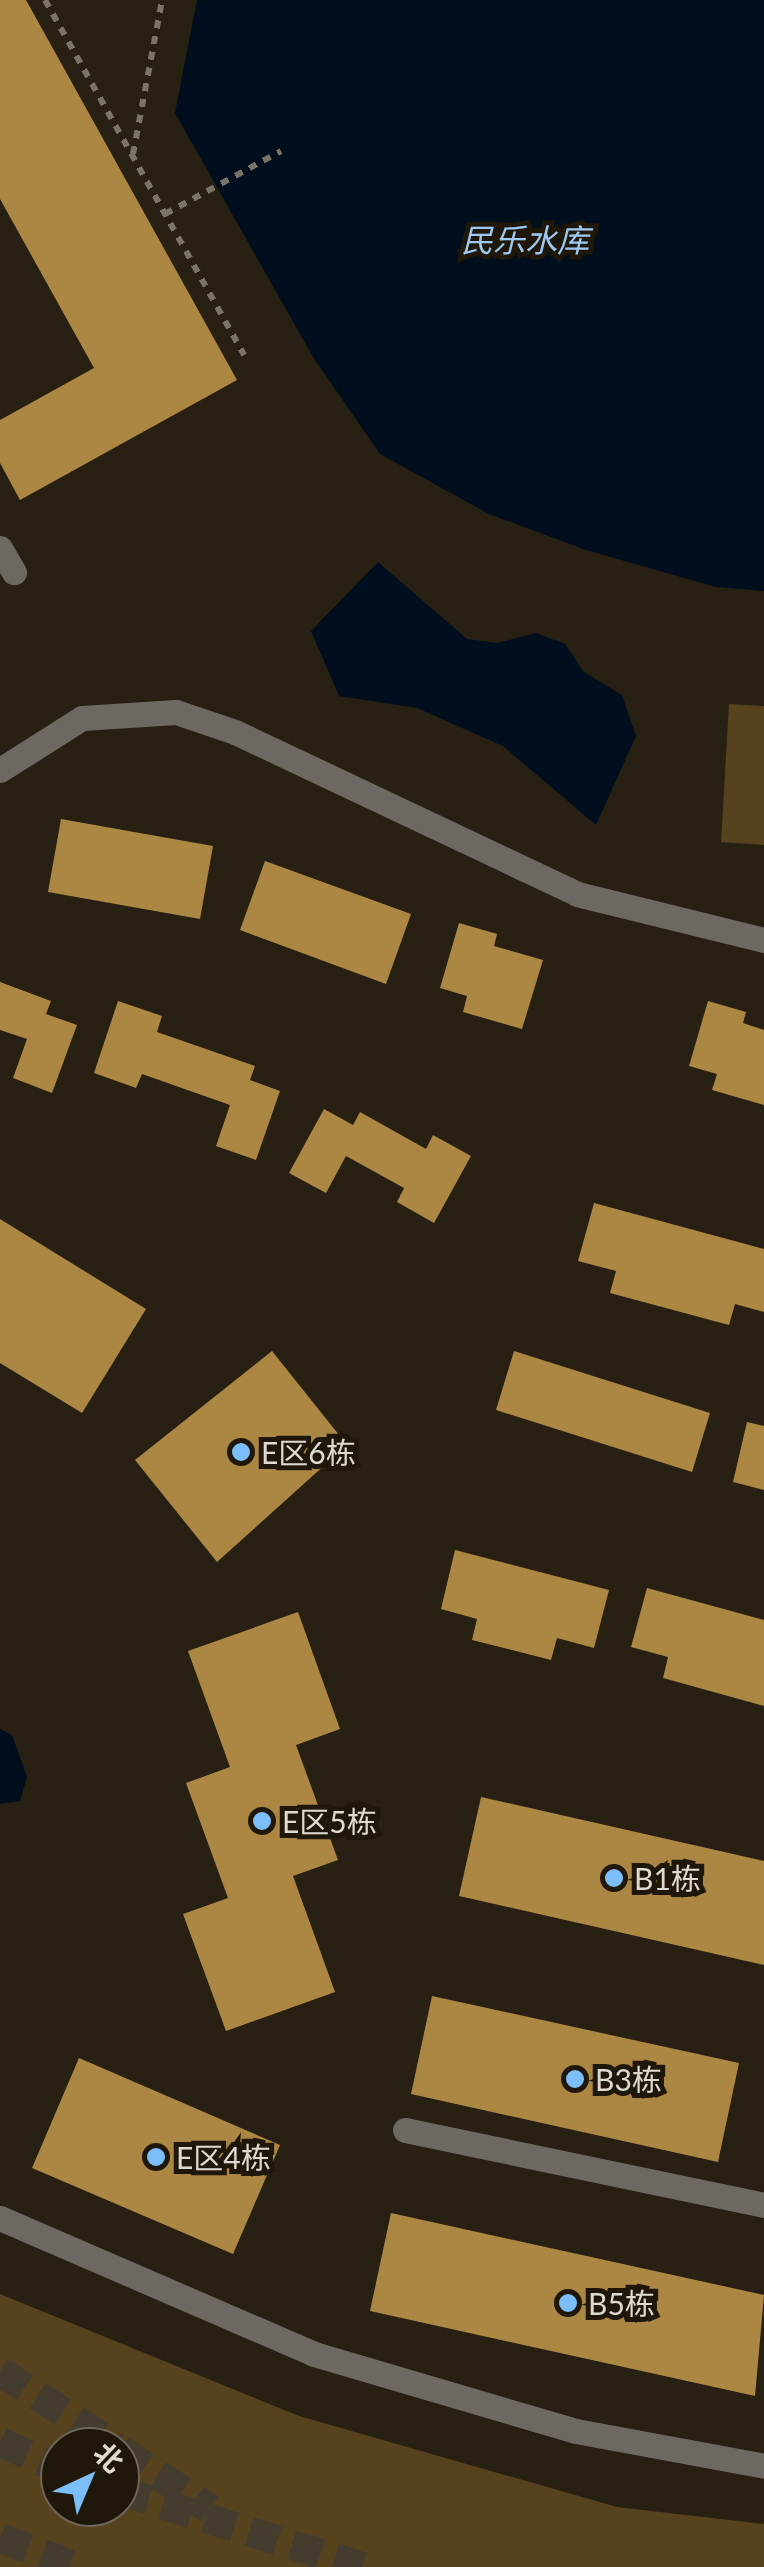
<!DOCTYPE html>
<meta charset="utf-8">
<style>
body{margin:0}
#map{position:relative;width:764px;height:2567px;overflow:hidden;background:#282012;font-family:Lato,"Noto Sans SC",sans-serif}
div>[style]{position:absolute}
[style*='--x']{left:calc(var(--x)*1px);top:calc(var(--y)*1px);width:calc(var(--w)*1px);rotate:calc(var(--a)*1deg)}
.green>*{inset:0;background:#56421d}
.water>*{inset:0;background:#010e1d}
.building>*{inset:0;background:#ac8743}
.highway-tunnel>*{height:30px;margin-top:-15px;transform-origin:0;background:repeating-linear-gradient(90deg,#433c2f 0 30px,transparent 0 45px)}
.path>*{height:6px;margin-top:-3px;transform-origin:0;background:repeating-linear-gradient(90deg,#7a7367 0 8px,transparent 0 16px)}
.minor>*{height:25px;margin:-12.5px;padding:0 12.5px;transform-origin:12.5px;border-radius:12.5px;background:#6d6962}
.dots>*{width:28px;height:28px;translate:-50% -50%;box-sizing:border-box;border:5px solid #1f1709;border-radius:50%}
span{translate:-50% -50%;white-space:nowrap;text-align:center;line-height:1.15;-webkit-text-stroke:10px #1f1709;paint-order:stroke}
.poi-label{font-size:30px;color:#dfdad1}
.left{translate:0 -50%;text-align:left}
.water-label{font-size:32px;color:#9ccaf4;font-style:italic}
.north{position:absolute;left:40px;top:2427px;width:100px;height:100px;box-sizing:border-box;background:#1f1709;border:2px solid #6c6559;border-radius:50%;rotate:44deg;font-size:28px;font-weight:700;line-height:40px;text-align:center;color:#dfdad1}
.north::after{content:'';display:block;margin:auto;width:35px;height:45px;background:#7bbef9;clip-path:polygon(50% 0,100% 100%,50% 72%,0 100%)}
</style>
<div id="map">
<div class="green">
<i style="clip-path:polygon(729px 704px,764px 706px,764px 845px,721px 842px)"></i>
<i style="clip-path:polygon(evenodd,0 2294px,299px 2416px,617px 2507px,764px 2524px,764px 2567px,0 2567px,0 2294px,120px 2447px,120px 2507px,60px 2507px,60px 2447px,120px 2447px)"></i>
</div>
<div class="water">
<i style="clip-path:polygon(197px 0,764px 0,764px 591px,716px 587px,586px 550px,489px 514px,380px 454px,313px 357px,175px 113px)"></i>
<i style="clip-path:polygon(378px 562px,467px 639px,497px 643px,536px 633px,565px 644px,584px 672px,622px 695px,636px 736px,596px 825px,503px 746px,417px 708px,339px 696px,311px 631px)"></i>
<i style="clip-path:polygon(0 1729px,12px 1735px,27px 1777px,20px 1801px,0 1804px)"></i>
</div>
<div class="building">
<i style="clip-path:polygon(0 0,26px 0,237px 380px,20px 500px,0 463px,0 420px,94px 368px,0 199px)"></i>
<i style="clip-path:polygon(61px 819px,213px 846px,200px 919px,48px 892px)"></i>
<i style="clip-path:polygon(265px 861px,411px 914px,386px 984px,240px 930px)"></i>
<i style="clip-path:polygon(459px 923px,497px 934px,494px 946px,543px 960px,522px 1029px,463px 1012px,467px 996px,440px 988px)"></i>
<i style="clip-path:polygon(0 982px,51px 1001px,46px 1014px,77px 1025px,52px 1093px,13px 1078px,27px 1039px,0 1030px)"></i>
<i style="clip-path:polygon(118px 1001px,162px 1016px,157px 1032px,255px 1066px,250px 1080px,280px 1091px,256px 1160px,216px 1146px,230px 1105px,142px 1074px,136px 1088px,94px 1073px)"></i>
<i style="clip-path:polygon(708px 1001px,746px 1012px,743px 1023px,764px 1030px,764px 1105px,712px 1090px,717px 1074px,689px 1066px)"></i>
<i style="clip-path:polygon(324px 1109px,353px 1125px,360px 1112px,426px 1149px,433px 1135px,471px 1156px,434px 1223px,397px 1202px,404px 1188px,346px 1156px,326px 1193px,289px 1173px)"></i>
<i style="clip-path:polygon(594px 1203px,764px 1249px,764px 1312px,735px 1304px,729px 1325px,610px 1293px,616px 1271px,578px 1261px)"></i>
<i style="clip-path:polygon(0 1219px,146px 1309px,82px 1413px,0 1363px)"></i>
<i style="clip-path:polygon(272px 1351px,347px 1445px,217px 1562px,135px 1460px)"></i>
<i style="clip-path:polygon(514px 1351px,710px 1413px,692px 1472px,496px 1410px)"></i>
<i style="clip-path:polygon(747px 1422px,764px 1426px,764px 1490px,733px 1482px)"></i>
<i style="clip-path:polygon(455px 1550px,609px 1590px,594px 1648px,557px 1638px,551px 1660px,472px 1640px,477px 1619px,441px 1609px)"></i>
<i style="clip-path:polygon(647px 1588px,764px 1620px,764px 1706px,663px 1678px,668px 1657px,631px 1647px)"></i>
<i style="clip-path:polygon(298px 1612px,340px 1729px,296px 1745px,338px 1860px,293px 1876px,335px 1992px,226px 2031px,183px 1914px,228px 1898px,186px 1783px,230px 1767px,188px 1651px)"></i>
<i style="clip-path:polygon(481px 1797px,764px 1861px,764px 1965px,459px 1896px)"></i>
<i style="clip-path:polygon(432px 1996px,739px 2063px,718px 2162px,411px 2094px)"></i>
<i style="clip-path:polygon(79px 2058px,280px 2145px,233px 2254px,32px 2168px)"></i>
<i style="clip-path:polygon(391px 2213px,764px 2295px,755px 2396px,370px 2311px)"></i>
</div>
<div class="highway-tunnel">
<i style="--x:0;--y:2371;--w:139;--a:33.2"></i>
<i style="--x:0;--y:2442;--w:66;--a:24.2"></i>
<i style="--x:120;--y:2450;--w:108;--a:33.2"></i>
<i style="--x:120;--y:2491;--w:254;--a:17.4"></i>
<i style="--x:0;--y:2538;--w:82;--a:20.6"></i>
</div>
<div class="path">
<i style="--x:45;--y:0;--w:407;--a:60.7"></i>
<i style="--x:133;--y:154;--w:157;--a:-79.3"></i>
<i style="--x:165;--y:214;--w:132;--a:-28.5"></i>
</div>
<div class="minor">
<i style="--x:0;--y:548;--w:28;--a:60"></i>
<i style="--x:0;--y:770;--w:97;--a:-32.4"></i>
<i style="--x:82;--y:718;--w:94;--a:-3.7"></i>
<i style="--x:176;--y:712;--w:62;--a:18.7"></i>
<i style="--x:235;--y:732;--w:378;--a:25.3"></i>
<i style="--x:577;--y:894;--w:193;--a:13.8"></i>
<i style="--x:405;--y:2130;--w:367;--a:11.8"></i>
<i style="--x:0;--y:2218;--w:342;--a:23.4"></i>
<i style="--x:314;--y:2354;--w:273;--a:16.4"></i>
<i style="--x:576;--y:2431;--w:191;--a:10.5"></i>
</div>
<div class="dots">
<i style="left:241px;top:1452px;background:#7bbef9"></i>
<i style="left:262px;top:1821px;background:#7bbef9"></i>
<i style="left:614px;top:1878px;background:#7bbef9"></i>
<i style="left:575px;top:2079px;background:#7bbef9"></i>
<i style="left:156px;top:2157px;background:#7bbef9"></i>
<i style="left:568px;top:2303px;background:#7bbef9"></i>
</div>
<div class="poi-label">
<span class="left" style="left:261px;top:1452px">E区6栋</span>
<span class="left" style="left:282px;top:1821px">E区5栋</span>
<span class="left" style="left:634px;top:1878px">B1栋</span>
<span class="left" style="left:595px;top:2079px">B3栋</span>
<span class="left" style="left:176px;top:2157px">E区4栋</span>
<span class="left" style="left:588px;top:2303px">B5栋</span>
</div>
<div class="water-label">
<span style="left:525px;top:240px">民乐水库</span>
</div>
<div class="north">北</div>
</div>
